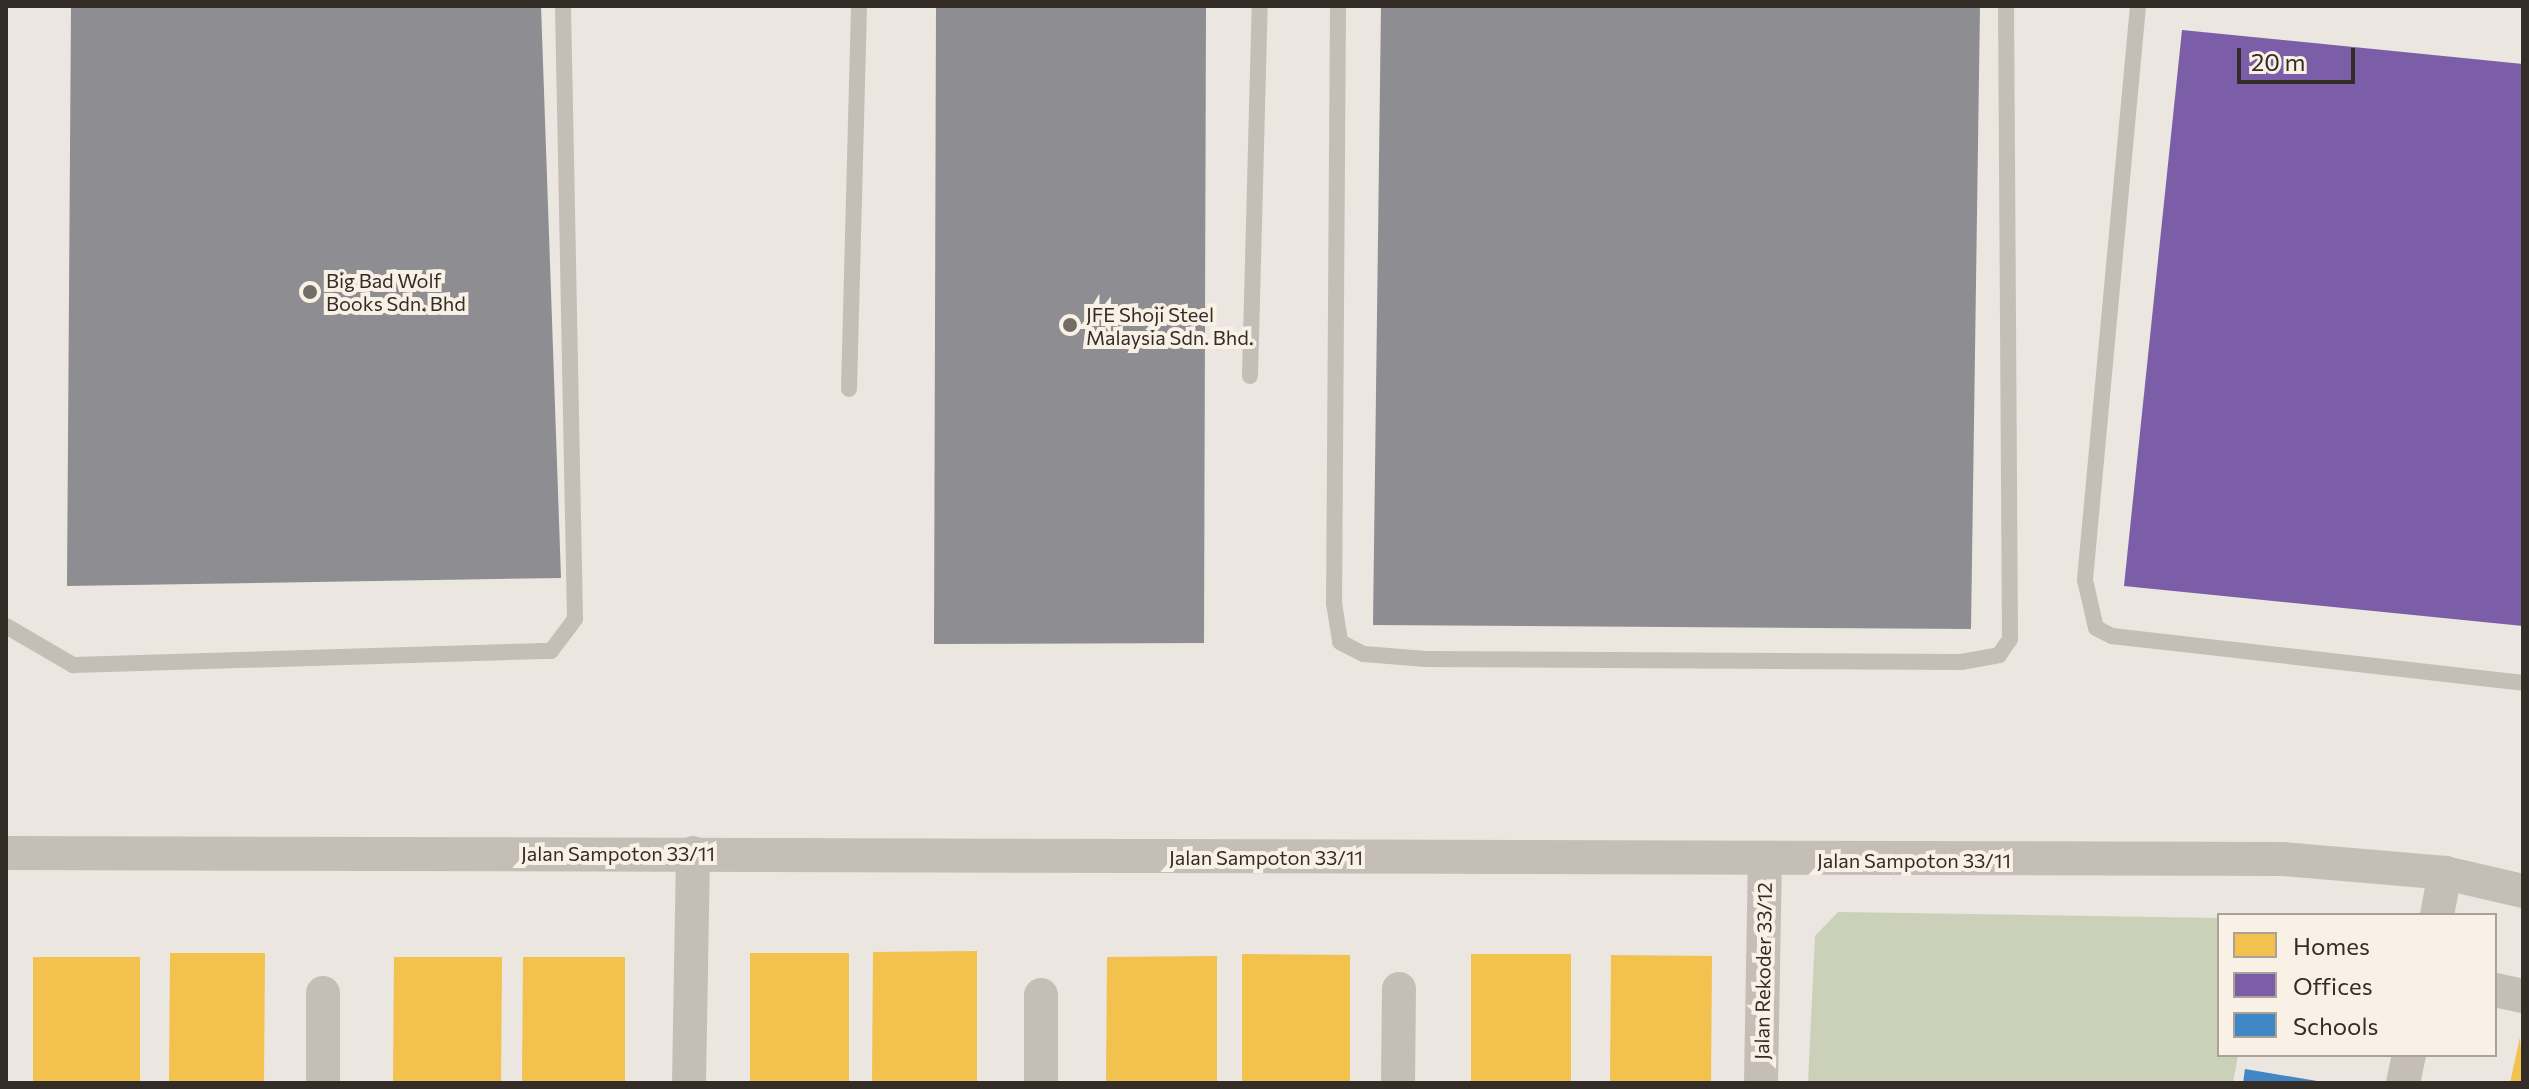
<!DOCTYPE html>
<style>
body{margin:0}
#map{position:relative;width:2529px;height:1089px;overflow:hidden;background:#ebe6df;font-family:Commissioner,sans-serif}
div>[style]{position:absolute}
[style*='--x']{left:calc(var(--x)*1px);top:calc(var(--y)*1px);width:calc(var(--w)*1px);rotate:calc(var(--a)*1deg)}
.green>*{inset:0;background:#cbd1b8}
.homes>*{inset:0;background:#f2c14e}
.offices>*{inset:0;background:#7b5ea7}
.schools>*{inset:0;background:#3f88c5}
.industry>*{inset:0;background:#8d8d92}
.lane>*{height:16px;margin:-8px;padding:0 8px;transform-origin:8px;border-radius:8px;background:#c4beb7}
.street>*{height:34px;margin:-17px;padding:0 17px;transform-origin:17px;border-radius:17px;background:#c4beb7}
.dots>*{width:22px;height:22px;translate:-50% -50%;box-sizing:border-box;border:4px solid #f9f1e5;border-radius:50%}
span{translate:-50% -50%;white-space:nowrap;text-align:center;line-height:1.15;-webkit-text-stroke:8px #f9f1e5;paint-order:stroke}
.poi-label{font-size:20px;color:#342c26}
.left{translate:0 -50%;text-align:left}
.street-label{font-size:20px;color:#342c26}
.frame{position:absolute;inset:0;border:8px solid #342c26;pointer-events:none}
.legend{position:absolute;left:2217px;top:913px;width:280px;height:144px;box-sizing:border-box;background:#f9f1e5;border:2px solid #aaa299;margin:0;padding:10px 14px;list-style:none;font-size:24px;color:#342c26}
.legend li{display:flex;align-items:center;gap:16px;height:40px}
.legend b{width:40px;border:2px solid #aaa299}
.scale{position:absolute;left:2237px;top:48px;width:118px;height:36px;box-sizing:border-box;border:4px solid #342c26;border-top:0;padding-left:10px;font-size:24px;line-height:28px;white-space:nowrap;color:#342c26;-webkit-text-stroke:6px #f9f1e5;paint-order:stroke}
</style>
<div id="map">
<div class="green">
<i style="clip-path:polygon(1838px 912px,2219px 918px,2219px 1055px,2238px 1055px,2233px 1083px,1808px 1083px,1815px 936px)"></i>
</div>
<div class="homes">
<i style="clip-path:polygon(977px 951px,977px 1083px,872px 1083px,873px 952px)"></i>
<i style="clip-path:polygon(170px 953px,265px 953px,264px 1083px,169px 1083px)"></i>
<i style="clip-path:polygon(750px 953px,849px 953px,849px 1083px,750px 1083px)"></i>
<i style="clip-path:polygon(1242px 954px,1350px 955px,1350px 1083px,1242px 1083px)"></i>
<i style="clip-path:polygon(1471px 954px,1571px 954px,1571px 1083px,1471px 1083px)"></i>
<i style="clip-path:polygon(1611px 955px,1712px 956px,1711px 1083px,1610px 1083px)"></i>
<i style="clip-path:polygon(1217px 956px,1217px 1083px,1106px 1083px,1107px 957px)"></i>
<i style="clip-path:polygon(33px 957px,140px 957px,140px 1083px,33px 1083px)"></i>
<i style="clip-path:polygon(394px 957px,502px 957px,501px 1083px,393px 1083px)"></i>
<i style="clip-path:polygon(523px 957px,625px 957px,625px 1083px,522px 1083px)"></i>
<i style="clip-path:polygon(2520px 1037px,2523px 1083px,2510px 1083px)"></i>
</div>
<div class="offices">
<i style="clip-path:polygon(2182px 30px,2523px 64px,2523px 626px,2124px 586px)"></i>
</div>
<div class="schools">
<i style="clip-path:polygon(2245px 1069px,2317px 1081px,2317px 1083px,2243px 1083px)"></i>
</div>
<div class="industry">
<i style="clip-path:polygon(71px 6px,541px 6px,561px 578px,67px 586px)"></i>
<i style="clip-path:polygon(936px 6px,1206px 6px,1204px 643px,934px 644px)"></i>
<i style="clip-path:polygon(1381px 6px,1980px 6px,1971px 629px,1373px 625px)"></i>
</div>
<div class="lane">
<i style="--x:1338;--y:6;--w:597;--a:90.38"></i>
<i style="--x:1334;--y:603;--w:39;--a:81"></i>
<i style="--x:1340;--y:642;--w:27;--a:27"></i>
<i style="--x:1364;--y:654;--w:62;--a:4.6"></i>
<i style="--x:1426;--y:659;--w:535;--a:0.32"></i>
<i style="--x:1961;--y:662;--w:39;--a:-10"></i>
<i style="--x:1999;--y:655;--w:19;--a:-55"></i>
<i style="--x:2010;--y:639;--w:633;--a:-90.36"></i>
<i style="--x:2138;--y:6;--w:576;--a:95.28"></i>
<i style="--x:2085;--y:580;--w:49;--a:77.1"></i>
<i style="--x:2096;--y:628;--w:18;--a:27"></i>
<i style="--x:2112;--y:636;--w:414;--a:6.5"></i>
<i style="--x:1250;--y:376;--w:370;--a:-88.5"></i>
<i style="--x:849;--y:389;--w:383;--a:-88.5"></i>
<i style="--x:6;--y:626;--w:78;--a:30.2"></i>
<i style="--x:73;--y:665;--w:478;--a:-1.7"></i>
<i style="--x:551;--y:651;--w:40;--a:-53"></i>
<i style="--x:575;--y:619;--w:613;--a:-91.12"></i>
</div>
<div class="street">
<i style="--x:6;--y:853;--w:2277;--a:0.15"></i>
<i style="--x:2283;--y:859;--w:163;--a:4.9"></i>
<i style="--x:2445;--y:873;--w:80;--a:13"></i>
<i style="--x:2437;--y:915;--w:43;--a:-79.2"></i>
<i style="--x:2495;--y:990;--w:29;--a:12"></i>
<i style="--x:1041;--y:995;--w:88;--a:90"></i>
<i style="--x:323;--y:1083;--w:90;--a:-90"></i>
<i style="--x:689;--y:1083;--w:230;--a:-89"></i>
<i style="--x:1398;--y:1083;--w:94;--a:-89.4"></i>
<i style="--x:1761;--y:1083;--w:223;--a:-89"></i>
<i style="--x:2403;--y:1083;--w:29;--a:-78"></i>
</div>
<div class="dots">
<i style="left:310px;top:292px;background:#746d67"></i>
<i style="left:1070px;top:325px;background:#746d67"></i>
</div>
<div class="poi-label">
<span class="left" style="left:326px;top:292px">Big Bad Wolf<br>Books Sdn. Bhd</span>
<span class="left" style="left:1086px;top:326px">JFE Shoji Steel<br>Malaysia Sdn. Bhd.</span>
</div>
<div class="street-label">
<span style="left:618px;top:853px">Jalan Sampoton 33/11</span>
<span style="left:1266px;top:857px">Jalan Sampoton 33/11</span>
<span style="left:1914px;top:860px">Jalan Sampoton 33/11</span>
<span style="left:1763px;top:971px;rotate:-89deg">Jalan Rekoder 33/12</span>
</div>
<div class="frame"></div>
<ul class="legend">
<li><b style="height:22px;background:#f2c14e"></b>Homes</li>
<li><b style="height:22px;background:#7b5ea7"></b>Offices</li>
<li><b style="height:22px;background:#3f88c5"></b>Schools</li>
</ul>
<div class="scale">20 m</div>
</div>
